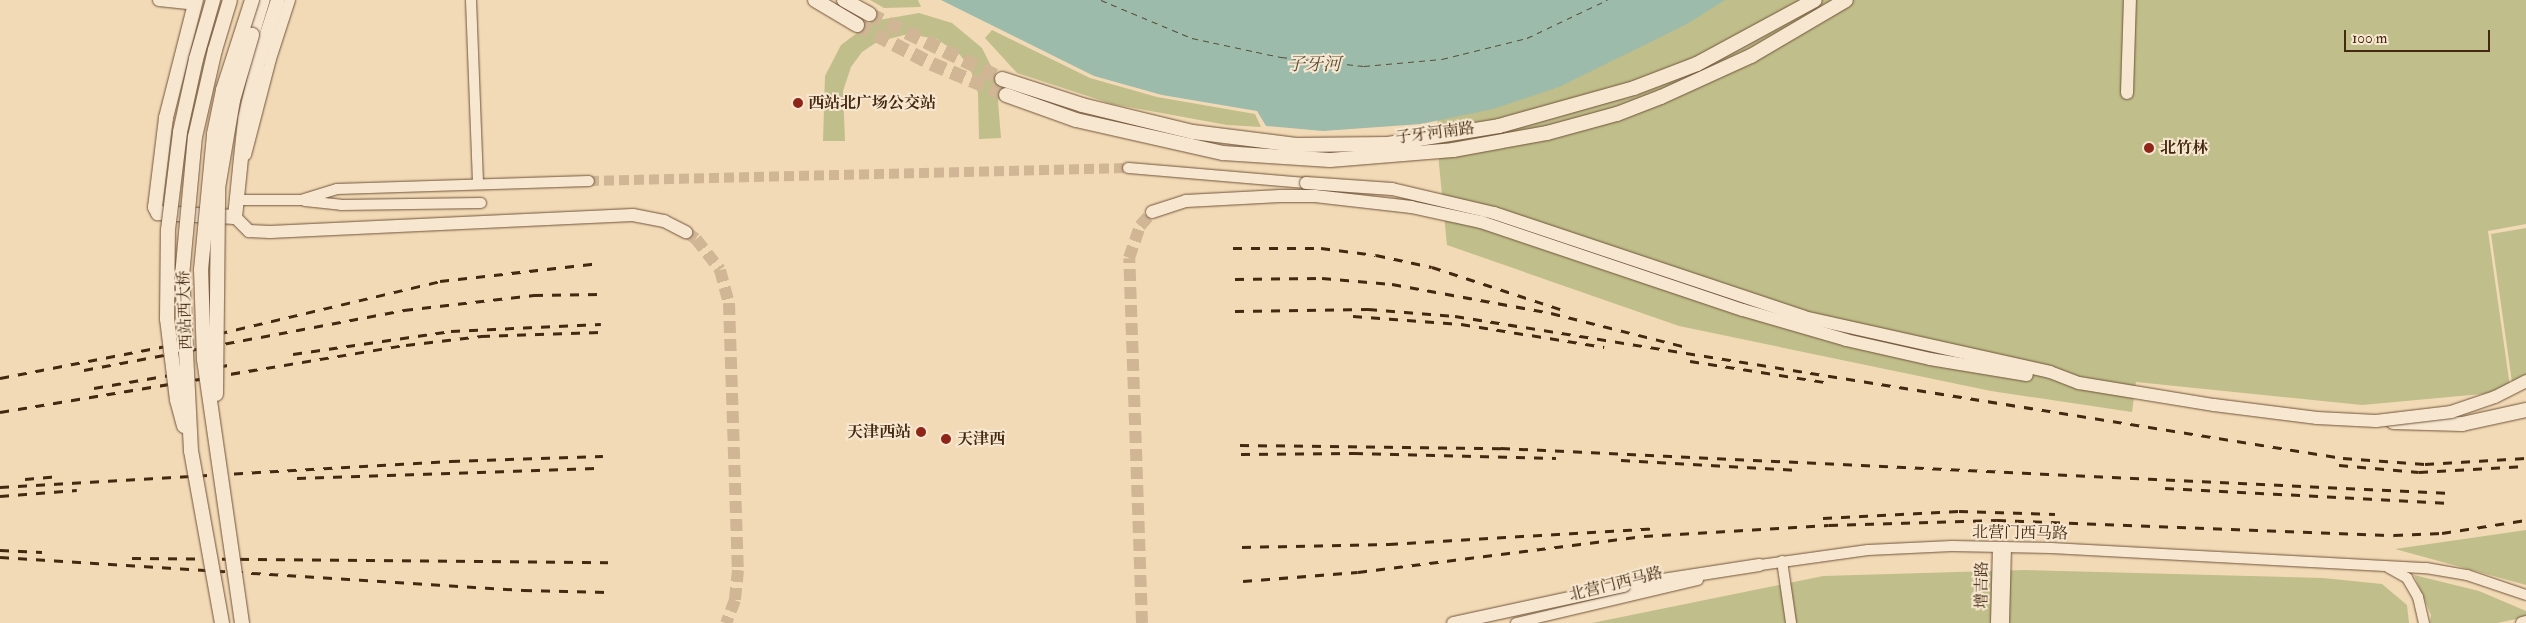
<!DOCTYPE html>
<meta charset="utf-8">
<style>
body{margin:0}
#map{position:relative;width:2526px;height:623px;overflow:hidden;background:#f3dab6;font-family:"IM FELL Double Pica","Noto Serif SC",serif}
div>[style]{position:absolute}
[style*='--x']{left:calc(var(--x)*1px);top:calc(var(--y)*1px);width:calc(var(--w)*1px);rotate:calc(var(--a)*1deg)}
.green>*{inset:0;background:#c0be8a}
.water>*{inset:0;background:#9cbbab}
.ferry>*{height:1px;margin-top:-0.5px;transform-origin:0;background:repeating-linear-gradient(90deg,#5a4d37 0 6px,transparent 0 11px)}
.minor-tunnel>*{height:10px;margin-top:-5px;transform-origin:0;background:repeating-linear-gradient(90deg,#d0b695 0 10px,transparent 0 15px)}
.tertiary-tunnel>*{height:12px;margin-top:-6px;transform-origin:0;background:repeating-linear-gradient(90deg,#d0b695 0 12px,transparent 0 18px)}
.secondary-tunnel>*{height:14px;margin-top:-7px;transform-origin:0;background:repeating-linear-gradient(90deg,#d0b695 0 14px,transparent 0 21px)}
.roads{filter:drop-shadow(0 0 1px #70543a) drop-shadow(0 0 1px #70543a)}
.minor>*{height:10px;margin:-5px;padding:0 5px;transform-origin:5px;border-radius:5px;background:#f7e7d0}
.tertiary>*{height:12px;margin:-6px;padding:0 6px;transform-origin:6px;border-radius:6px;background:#f7e7d0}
.secondary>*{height:14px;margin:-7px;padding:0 7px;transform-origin:7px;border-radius:7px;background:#f7e7d0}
.rail>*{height:3px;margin-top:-1.5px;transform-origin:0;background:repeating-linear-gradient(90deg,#442810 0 9px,transparent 0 18px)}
.bridges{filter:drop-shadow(0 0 1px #70543a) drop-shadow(0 0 1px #70543a)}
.tertiary-bridge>*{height:12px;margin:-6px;padding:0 6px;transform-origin:6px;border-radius:6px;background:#f7e7d0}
.secondary-bridge>*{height:14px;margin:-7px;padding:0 7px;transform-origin:7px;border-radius:7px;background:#f7e7d0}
.dots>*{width:14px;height:14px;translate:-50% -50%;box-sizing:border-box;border:2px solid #f7e7d0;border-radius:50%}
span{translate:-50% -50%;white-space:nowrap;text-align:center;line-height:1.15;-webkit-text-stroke:4px #f7e7d0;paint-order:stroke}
.poi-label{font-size:16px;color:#442810;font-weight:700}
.left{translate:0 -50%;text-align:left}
.right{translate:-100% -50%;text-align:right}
.street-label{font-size:16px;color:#442810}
.water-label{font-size:18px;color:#5a4d37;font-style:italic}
.scale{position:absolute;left:2344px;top:30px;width:146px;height:22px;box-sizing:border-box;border:2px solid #442810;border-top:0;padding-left:6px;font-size:15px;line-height:18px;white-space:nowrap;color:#442810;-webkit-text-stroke:4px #f7e7d0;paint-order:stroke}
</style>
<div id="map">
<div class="green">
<i style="clip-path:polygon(870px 0,918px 0,921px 7px,884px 8px)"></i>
<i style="clip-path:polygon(1682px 0,2526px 0,2526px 224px,2488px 231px,2510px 387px,2493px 393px,2362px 405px,2136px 382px,2132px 412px,1991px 391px,1679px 326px,1447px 245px,1439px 164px,1437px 106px)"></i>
<i style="clip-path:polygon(919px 13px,952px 23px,982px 48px,996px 76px,1001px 138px,979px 139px,978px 93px,970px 68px,960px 55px,937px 39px,908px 34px,877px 42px,862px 52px,851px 67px,843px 91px,845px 141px,823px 141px,825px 76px,841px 45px,873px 21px)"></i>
<i style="clip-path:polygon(992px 30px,1090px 78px,1157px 97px,1255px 114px,1261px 127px,1227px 125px,1112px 104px,1017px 73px,985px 38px)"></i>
<i style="clip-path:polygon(2526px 228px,2526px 386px,2513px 389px,2491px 234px)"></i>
<i style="clip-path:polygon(2526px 530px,2526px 585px,2395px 549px)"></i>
<i style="clip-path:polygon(2024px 570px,2323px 578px,2382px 584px,2407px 605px,2409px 623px,1592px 623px,1823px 576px)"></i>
<i style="clip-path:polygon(2414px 575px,2479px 591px,2526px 611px,2526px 617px,2497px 623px,2430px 623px,2431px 615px)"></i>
</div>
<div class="water">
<i style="clip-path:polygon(941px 0,1725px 0,1687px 24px,1559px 87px,1493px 109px,1421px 124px,1323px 131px,1266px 126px,1257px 111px,1162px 95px,1094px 76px)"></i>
</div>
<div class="ferry">
<i style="--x:1101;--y:0;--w:99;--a:22.7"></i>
<i style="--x:1192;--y:38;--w:91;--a:12.1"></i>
<i style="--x:1281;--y:57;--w:83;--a:6.2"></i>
<i style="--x:1364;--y:66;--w:78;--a:-5.1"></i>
<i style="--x:1442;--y:59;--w:88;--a:-13.9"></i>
<i style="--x:1527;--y:38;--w:89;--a:-25.4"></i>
</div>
<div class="minor-tunnel">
<i style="--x:589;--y:181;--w:539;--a:-1.38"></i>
</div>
<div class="tertiary-tunnel">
<i style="--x:686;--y:232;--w:12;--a:35"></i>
<i style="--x:696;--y:239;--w:39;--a:52"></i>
<i style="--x:720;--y:270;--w:34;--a:75"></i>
<i style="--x:729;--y:303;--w:267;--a:88.1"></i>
<i style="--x:738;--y:570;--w:30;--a:96"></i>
<i style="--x:735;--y:600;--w:25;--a:111"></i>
<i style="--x:1142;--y:623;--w:365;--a:-92"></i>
<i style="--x:1129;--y:258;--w:34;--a:-71"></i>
<i style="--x:1140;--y:226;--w:18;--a:-49"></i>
</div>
<div class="secondary-tunnel">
<i style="--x:869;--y:14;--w:148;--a:26"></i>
<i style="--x:857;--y:25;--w:85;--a:27.5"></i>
<i style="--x:932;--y:64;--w:80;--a:22.7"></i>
</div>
<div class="roads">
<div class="minor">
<i style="--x:471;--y:0;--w:184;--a:87.8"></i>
<i style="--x:246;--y:155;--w:99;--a:-75.4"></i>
<i style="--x:271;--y:59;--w:62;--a:-72.1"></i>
<i style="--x:1128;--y:168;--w:179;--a:4.8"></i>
<i style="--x:238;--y:200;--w:63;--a:0"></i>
<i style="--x:301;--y:200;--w:38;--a:-17"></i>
<i style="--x:337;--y:189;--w:252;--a:-1.8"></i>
<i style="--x:305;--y:201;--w:36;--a:6"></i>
<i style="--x:341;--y:205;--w:140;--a:-0.8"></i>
<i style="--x:1782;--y:561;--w:63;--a:81.7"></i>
<i style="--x:1753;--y:566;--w:116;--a:-7.9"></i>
<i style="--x:1868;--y:550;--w:84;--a:-2.7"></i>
<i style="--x:1952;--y:546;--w:99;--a:1.2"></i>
<i style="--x:2051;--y:548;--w:376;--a:3.1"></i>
<i style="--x:2426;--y:568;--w:42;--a:9.7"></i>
<i style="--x:2467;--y:575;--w:62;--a:18.7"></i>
<i style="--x:2389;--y:568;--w:21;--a:29"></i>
<i style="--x:2407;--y:578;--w:22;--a:60"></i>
<i style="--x:2418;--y:597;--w:27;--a:77"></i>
<i style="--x:1516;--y:623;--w:187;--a:-13.3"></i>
<i style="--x:1996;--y:623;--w:76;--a:-88.5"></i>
<i style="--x:2004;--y:623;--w:76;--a:-88.5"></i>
</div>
<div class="tertiary">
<i style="--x:159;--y:0;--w:36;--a:6"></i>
<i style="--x:2127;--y:93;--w:93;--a:-88.2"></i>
<i style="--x:235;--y:217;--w:20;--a:45"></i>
<i style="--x:249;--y:231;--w:21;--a:3"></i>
<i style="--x:270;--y:232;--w:363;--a:-2.7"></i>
<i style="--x:633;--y:215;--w:32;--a:11"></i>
<i style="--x:664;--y:221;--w:25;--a:27"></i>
<i style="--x:1624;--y:586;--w:137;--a:-8.8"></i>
<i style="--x:2522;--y:623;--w:4;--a:-14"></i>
</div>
<div class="secondary">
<i style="--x:196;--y:0;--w:122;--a:104.3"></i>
<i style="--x:166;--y:118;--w:90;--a:97"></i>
<i style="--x:155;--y:207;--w:7;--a:63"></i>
<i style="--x:158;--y:213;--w:77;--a:3"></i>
<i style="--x:235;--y:217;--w:100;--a:-84.2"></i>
<i style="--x:245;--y:118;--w:61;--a:-76.7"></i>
<i style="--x:259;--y:59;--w:62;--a:-72.1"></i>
<i style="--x:815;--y:0;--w:49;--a:30.8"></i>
<i style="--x:844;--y:0;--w:29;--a:29"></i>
<i style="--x:252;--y:35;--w:37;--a:-73"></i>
<i style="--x:1002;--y:79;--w:84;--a:18"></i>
<i style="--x:1082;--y:105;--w:114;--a:13.7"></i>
<i style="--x:1193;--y:132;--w:104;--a:7.2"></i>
<i style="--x:1296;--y:145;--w:92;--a:-0.6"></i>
<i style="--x:1388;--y:144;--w:112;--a:-9.2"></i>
<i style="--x:1499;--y:126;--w:140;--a:-15.7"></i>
<i style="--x:1634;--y:88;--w:67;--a:-20.9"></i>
<i style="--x:1697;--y:64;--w:134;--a:-28.5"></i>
<i style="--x:1006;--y:95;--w:74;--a:19.7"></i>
<i style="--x:1076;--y:120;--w:151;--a:12.7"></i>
<i style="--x:1223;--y:153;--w:107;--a:3.7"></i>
<i style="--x:1330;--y:160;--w:123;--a:-4.6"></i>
<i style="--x:1453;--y:150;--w:96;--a:-10.3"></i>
<i style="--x:1547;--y:133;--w:73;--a:-15.2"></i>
<i style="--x:1617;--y:114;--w:47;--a:-21.1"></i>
<i style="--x:1661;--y:97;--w:99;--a:-24.5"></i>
<i style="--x:1751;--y:56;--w:110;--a:-30.5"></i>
<i style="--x:2393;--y:422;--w:69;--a:1.7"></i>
<i style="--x:2462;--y:424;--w:66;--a:-12.3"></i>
</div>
</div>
<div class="rail">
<i style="--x:1233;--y:248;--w:88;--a:0"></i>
<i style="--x:1321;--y:248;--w:55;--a:7.3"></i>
<i style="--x:1376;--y:255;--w:57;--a:12.1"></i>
<i style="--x:1432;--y:267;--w:135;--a:18.2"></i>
<i style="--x:1235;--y:279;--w:87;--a:-0.7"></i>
<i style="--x:1322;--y:278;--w:70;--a:4.9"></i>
<i style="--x:1392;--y:284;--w:162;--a:10.3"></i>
<i style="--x:1551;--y:313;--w:139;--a:14.1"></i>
<i style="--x:1235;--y:311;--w:133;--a:-0.9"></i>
<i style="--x:1368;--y:309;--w:87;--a:4.6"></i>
<i style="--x:1455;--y:316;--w:899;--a:9.09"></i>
<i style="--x:2343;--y:458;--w:82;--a:4.2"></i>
<i style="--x:2425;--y:464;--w:101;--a:-3.4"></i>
<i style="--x:1353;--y:316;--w:108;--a:4.2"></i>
<i style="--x:1461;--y:324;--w:145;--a:9.1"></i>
<i style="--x:293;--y:354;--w:160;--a:-8.3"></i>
<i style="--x:451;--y:331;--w:150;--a:-2.7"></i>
<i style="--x:1690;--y:361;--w:143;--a:8.9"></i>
<i style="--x:84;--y:370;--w:326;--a:-10.6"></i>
<i style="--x:404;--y:310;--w:131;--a:-6.6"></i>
<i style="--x:534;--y:295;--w:67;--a:-0.9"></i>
<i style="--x:0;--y:378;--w:169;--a:-10.9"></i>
<i style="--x:166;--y:346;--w:282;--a:-13.3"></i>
<i style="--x:440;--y:281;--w:161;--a:-6.4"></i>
<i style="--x:94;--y:388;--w:142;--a:-9.7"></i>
<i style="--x:0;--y:412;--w:411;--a:-9.4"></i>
<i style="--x:406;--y:345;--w:76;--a:-6.8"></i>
<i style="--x:481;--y:336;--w:120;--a:-1.9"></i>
<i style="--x:1240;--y:445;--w:261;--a:0.7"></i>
<i style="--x:1501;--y:448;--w:951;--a:2.71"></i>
<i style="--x:1241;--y:454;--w:113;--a:-0.5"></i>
<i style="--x:1354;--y:453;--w:202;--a:1.4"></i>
<i style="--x:1621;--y:460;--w:177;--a:3.2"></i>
<i style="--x:2339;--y:465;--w:80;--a:5"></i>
<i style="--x:2419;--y:472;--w:107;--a:-3.2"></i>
<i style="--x:297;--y:478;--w:306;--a:-1.9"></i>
<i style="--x:25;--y:479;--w:32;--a:-5"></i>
<i style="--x:0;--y:487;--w:452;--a:-3.3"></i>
<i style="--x:451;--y:461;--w:152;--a:-1.9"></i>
<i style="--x:2165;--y:488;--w:285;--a:3"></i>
<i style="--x:0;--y:496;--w:77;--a:-4.5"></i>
<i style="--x:1823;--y:518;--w:136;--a:-2.9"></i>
<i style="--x:1959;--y:511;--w:96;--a:1.8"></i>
<i style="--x:1242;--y:547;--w:147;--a:-1.2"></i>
<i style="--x:1389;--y:544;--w:267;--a:-3.4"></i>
<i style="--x:0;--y:550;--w:42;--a:2.7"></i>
<i style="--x:0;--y:557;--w:524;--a:3.61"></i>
<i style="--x:523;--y:590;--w:85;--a:1.3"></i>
<i style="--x:132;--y:558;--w:476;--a:0.5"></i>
<i style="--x:1243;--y:581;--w:115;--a:-4.5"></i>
<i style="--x:1358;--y:572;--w:288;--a:-7.2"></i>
<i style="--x:1644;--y:536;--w:185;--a:-3.4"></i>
<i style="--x:1829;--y:525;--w:168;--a:-1.7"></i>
<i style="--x:1997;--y:520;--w:397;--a:2.2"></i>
<i style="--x:2394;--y:535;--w:48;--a:-2.4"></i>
<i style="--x:2442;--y:533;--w:85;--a:-8.8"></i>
</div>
<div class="bridges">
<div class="tertiary-bridge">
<i style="--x:1306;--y:183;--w:86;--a:4"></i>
<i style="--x:1392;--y:189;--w:105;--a:13.2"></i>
<i style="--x:1494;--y:213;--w:327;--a:18.5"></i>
<i style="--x:1804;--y:317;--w:252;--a:12.6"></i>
<i style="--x:2050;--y:372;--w:31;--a:21"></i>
<i style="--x:2079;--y:383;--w:137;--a:9.3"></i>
<i style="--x:2214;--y:405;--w:104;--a:7.2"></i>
<i style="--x:2317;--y:418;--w:59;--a:2.9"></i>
<i style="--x:2376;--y:421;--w:76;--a:-6.8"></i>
<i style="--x:2451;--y:412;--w:46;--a:-18.8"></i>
<i style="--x:2495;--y:397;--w:35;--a:-27"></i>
<i style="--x:1152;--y:212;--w:36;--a:-18"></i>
<i style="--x:1186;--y:201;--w:94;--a:-3"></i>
<i style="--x:1280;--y:196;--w:35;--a:0"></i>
<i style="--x:1315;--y:196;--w:97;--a:6.5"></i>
<i style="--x:1411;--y:207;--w:72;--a:12.1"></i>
<i style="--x:1481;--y:222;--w:276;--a:18.6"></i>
<i style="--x:1743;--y:310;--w:107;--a:16.2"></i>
<i style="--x:1846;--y:340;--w:86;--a:12.7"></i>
<i style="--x:1930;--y:359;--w:98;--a:9.4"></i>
<i style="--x:1453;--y:623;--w:175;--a:-12.2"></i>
</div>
<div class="secondary-bridge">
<i style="--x:216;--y:394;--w:206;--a:-89.4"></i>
<i style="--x:218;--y:188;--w:89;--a:-80.3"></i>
<i style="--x:233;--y:100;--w:68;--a:-73.7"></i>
<i style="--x:184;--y:426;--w:27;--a:-105"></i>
<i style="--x:177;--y:400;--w:82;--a:-97"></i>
<i style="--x:167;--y:319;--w:89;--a:-89.4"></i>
<i style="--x:168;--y:230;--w:99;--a:-83"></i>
<i style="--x:180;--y:132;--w:75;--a:-77.6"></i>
<i style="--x:196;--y:59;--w:61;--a:-73.9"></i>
<i style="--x:222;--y:623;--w:175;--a:-100.2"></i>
<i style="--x:191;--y:451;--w:175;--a:-92.9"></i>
<i style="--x:182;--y:276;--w:140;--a:-84.7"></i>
<i style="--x:195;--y:137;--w:89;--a:-77.1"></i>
<i style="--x:215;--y:50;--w:52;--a:-73.3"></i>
<i style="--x:242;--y:623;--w:267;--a:-98.2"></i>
<i style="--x:204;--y:359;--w:89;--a:-91.9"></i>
<i style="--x:201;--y:270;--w:137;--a:-84.5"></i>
<i style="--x:214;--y:134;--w:45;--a:-78.4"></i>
<i style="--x:223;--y:90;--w:95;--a:-72.1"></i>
</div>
</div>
<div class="dots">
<i style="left:798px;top:103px;background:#8f2418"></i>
<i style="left:2149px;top:148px;background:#8f2418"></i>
<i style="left:921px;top:432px;background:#8f2418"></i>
<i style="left:946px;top:439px;background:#8f2418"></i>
</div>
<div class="poi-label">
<span class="left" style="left:808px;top:103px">西站北广场公交站</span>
<span class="left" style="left:2160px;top:148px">北竹林</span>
<span class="right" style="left:911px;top:432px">天津西站</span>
<span class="left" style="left:957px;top:439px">天津西</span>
</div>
<div class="street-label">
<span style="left:1435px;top:133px;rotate:-7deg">子牙河南路</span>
<span style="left:185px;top:310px;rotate:-92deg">西站西大桥</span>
<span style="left:2020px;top:533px;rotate:1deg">北营门西马路</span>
<span style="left:1616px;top:584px;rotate:-14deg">北营门西马路</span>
<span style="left:1982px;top:585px;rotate:-89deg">增吉路</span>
</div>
<div class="water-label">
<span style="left:1314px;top:65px">子牙河</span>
</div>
<div class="scale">100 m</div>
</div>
